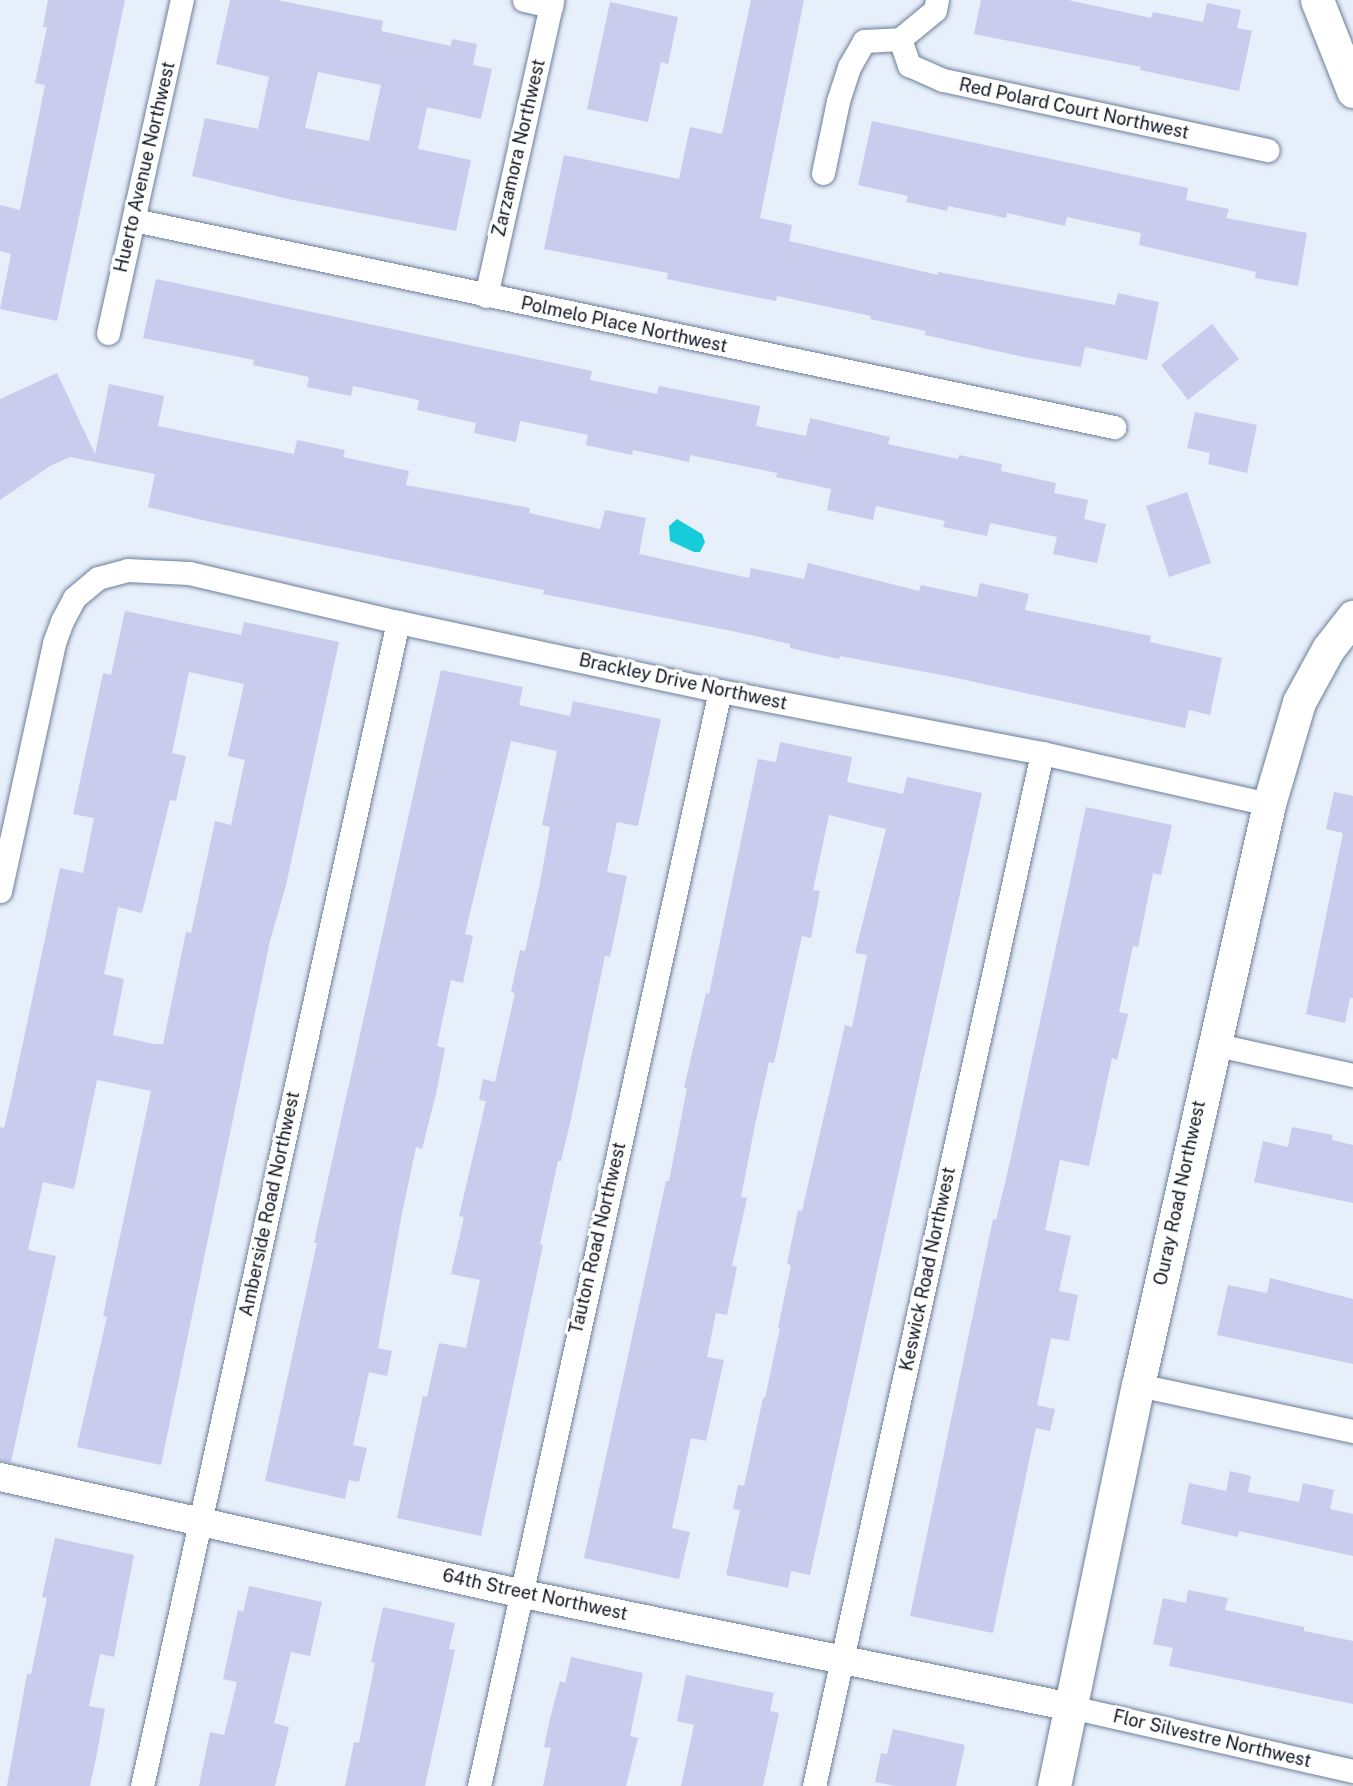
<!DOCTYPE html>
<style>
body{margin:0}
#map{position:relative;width:1353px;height:1786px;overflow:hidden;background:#e6effa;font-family:"Public Sans",sans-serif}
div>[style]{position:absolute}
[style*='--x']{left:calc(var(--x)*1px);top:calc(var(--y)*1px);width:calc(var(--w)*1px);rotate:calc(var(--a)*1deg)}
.water>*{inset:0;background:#16ccda}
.building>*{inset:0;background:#c9ccec}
.roads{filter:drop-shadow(0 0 2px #6c7f98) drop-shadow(0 0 2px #6c7f98)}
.minor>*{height:23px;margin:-11.5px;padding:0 11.5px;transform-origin:11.5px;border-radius:11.5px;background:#fff}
.tertiary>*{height:28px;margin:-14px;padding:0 14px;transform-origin:14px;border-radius:14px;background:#fff}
.secondary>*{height:33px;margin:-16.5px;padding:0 16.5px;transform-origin:16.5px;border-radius:16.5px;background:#fff}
span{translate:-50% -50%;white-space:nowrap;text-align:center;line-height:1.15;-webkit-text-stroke:6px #fff;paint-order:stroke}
.street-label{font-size:18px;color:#0f161f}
</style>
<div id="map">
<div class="water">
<i style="clip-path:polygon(677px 519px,702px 534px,705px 542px,700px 552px,694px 552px,670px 541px,669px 526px)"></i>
</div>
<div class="building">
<i style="clip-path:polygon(48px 0,125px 0,57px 321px,0 309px,11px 254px,0 251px,0 205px,20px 210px,45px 85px,35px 83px,47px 27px,43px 27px)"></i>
<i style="clip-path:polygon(evenodd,230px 0,277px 0,383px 21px,381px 31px,451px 46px,452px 39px,477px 44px,473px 65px,492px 69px,481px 119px,427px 107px,418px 149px,471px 160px,456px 231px,288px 199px,192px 176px,205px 118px,258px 129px,269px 77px,216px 64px,230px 0,318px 72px,381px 85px,369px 141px,305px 128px,318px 72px)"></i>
<i style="clip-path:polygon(751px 0,804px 0,760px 218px,792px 225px,789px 241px,938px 275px,938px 272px,1115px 305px,1118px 293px,1159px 302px,1147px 360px,1085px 347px,1081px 367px,1024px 357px,925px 335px,926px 331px,870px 319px,871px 316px,777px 296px,776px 301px,710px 288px,667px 279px,668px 273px,544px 249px,564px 155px,679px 179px,690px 127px,722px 134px)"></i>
<i style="clip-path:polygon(981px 0,1068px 0,1151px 18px,1153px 12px,1203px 22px,1207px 3px,1241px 10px,1237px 28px,1252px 31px,1239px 91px,1140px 70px,1141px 67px,974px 34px)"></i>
<i style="clip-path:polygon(610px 2px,678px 17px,668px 64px,661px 62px,648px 122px,587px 109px)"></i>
<i style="clip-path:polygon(872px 121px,1188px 188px,1186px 200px,1229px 209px,1226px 218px,1307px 233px,1298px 286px,1255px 278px,1256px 272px,1139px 245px,1141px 233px,1067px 217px,1065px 226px,1007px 213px,1006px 218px,948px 206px,947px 211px,906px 202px,908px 196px,858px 185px)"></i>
<i style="clip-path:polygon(156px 279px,592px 371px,590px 380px,657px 394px,659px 386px,760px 406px,756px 426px,806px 436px,810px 418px,890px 437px,888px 444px,958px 459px,959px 455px,1002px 464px,1001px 471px,1056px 483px,1054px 493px,1088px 500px,1084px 519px,1106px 524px,1097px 563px,1053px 554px,1057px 537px,990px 523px,987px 536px,943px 527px,945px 521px,876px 506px,873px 520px,827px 510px,831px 489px,776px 477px,777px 473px,690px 455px,689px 462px,633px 450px,632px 455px,586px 445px,588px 435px,520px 421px,516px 442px,474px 433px,476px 423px,417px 410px,419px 400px,353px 386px,351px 396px,307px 387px,309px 377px,253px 365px,254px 360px,143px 338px)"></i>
<i style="clip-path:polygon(1212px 324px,1239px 359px,1188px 400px,1161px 365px)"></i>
<i style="clip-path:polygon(57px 373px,95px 454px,109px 384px,164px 396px,158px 426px,294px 454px,297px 440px,345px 450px,343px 457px,409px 471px,406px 485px,530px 508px,529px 513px,600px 529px,605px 510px,646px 518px,639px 554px,749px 578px,751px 568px,804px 579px,808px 563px,919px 591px,921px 585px,977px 597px,980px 583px,1029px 594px,1025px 610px,1151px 636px,1150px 642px,1222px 658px,1210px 715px,1189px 710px,1185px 728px,952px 677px,840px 656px,839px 659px,790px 648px,790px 644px,737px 632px,543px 594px,544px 590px,211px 522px,148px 507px,155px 474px,70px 457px,50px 466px,0 500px,0 399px)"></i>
<i style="clip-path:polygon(1195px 412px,1257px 425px,1247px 473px,1208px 464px,1210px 453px,1187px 448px)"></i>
<i style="clip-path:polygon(1187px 492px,1211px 563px,1169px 577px,1146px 506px)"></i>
<i style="clip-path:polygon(evenodd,125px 611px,241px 635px,244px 622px,339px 642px,286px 885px,270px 941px,161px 1465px,77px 1447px,107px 1317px,103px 1316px,151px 1091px,97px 1080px,74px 1189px,43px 1182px,28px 1250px,56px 1256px,11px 1462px,0 1461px,0 1127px,4px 1128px,12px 1094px,60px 868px,83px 873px,94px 818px,73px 814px,103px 673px,111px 675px,125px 611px,189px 672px,244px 684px,228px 756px,245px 760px,231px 825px,215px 821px,191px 933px,186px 932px,163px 1044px,154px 1044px,113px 1035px,124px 979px,104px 974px,118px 907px,142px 913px,170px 800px,176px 801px,186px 756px,172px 753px,189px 672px)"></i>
<i style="clip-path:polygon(441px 670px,523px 687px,519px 705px,570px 716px,573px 701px,661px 719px,638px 826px,617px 822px,607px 872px,627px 876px,620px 910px,610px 957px,605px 956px,571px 1119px,561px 1161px,558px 1161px,540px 1244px,543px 1245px,481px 1536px,397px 1518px,423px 1396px,427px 1397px,439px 1343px,466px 1348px,480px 1280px,451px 1274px,464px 1217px,459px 1216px,486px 1101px,479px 1100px,483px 1079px,495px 1082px,515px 993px,511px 992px,520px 950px,525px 951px,540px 883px,550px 827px,542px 825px,557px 751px,511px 741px,465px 934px,473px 936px,463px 983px,451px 980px,437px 1046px,445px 1048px,436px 1094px,422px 1149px,416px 1147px,402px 1213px,378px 1348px,392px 1351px,387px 1376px,369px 1372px,353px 1445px,367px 1448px,359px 1482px,349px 1480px,345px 1499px,265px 1481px,317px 1243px,314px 1243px,332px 1161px)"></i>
<i style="clip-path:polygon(780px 742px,852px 757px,847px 782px,903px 794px,907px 777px,982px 793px,810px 1575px,791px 1571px,788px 1588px,726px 1575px,740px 1510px,733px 1509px,738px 1485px,744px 1486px,763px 1398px,765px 1398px,780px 1328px,778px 1328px,791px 1265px,787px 1264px,798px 1210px,802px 1211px,845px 1025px,852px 1027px,867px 955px,855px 953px,886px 829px,829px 815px,813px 890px,820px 891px,811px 938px,802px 936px,774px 1063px,769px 1062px,755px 1125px,741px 1197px,747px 1198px,732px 1266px,737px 1267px,727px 1315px,716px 1313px,707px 1357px,724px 1360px,706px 1441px,691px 1438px,672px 1528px,690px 1532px,679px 1579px,584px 1558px,666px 1181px,669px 1181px,687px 1088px,684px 1088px,706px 993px,709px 994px,758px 759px,776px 762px)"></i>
<i style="clip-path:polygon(1334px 792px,1353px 796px,1353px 998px,1350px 998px,1345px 1023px,1306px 1014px,1343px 833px,1326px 829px)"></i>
<i style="clip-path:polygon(1086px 807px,1172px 825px,1161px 875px,1153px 873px,1138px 947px,1133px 946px,1119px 1012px,1128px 1014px,1117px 1060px,1112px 1058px,1089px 1166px,1060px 1160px,1045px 1230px,1071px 1236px,1059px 1291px,1078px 1295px,1069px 1341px,1051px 1338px,1037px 1405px,1055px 1409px,1050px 1431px,1036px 1428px,993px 1633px,910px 1616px,993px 1219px,996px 1220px,1009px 1166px)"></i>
<i style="clip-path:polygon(1292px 1127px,1333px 1135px,1332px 1140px,1353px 1145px,1353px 1203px,1254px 1182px,1263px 1141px,1288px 1147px)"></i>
<i style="clip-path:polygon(1270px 1278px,1353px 1299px,1353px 1364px,1217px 1335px,1228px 1285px,1267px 1293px)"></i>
<i style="clip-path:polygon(1230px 1471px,1251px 1476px,1248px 1492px,1299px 1502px,1303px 1483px,1334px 1490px,1330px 1509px,1353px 1514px,1353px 1556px,1239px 1531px,1238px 1537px,1181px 1524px,1189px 1483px,1226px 1491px)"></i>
<i style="clip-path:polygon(55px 1538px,134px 1555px,114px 1657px,100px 1654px,89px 1706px,105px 1709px,97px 1753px,90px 1786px,7px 1786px,27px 1674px,31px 1674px,47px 1598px,42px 1597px)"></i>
<i style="clip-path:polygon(249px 1586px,322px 1602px,310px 1656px,291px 1652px,274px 1723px,289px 1727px,275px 1786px,199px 1786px,210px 1732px,224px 1735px,237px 1682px,223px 1679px,238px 1610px,243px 1612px)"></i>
<i style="clip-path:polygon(1188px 1590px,1228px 1598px,1225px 1610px,1304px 1627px,1304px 1631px,1353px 1641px,1353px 1704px,1169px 1666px,1173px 1648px,1153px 1644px,1163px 1598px,1186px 1603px)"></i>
<i style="clip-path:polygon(383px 1607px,455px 1623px,449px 1649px,455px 1650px,425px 1786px,345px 1786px,354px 1742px,359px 1743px,375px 1663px,371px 1662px)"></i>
<i style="clip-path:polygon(571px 1657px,643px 1673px,630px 1736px,638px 1738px,626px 1786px,543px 1786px,551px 1748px,544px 1747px,550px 1718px,560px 1681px,565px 1683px)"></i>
<i style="clip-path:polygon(686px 1675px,774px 1693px,770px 1711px,779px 1713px,763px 1786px,681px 1786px,694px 1725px,677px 1721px)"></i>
<i style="clip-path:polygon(893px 1729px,965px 1745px,956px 1786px,895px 1786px,875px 1782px,881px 1753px,887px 1754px)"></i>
</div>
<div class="roads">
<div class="minor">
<i style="--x:524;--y:0;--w:28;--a:13"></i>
<i style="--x:900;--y:39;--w:28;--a:71"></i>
<i style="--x:909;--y:65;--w:37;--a:24"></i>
<i style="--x:943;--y:80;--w:332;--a:12.2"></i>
<i style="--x:823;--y:173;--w:74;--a:-78.2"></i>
<i style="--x:838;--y:101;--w:36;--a:-72"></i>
<i style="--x:849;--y:67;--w:30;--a:-60"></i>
<i style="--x:864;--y:41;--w:36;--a:-3"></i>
<i style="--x:900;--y:39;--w:45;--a:-39.6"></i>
<i style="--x:935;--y:10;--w:10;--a:-79"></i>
<i style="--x:134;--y:220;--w:1002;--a:11.93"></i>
<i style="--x:486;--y:296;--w:303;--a:-77.4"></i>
<i style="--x:108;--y:333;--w:341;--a:-77.5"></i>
<i style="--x:0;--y:891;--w:254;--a:-77.7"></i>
<i style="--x:54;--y:643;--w:23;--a:-70"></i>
<i style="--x:62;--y:621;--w:26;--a:-62"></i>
<i style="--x:74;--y:598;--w:31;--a:-40"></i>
<i style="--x:98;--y:578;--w:30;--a:-15"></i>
<i style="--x:127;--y:570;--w:62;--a:2.8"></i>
<i style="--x:189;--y:573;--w:215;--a:13.2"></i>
<i style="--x:398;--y:622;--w:329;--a:12.1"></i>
<i style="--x:720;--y:691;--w:328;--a:10.9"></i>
<i style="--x:1042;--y:753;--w:233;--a:12.7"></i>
<i style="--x:1213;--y:1044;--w:143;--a:12.5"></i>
<i style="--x:1138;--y:1385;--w:220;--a:12.1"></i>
<i style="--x:1071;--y:1707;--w:289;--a:12.8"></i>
<i style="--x:142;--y:1786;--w:1192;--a:-77.6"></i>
<i style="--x:479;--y:1786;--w:1121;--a:-77.59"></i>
<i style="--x:814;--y:1786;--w:1058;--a:-77.55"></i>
</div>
<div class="tertiary">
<i style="--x:0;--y:1477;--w:532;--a:12.6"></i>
<i style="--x:519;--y:1593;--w:564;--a:11.67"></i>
</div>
<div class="secondary">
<i style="--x:1317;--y:0;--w:98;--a:68.4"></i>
<i style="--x:1054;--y:1786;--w:410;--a:-78.2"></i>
<i style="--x:1138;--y:1385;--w:596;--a:-77.29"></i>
<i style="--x:1269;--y:804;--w:106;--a:-73.6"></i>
<i style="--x:1299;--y:702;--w:60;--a:-61.3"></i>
<i style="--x:1328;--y:649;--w:41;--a:-52"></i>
</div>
</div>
<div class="street-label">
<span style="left:1074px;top:109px;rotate:12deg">Red Polard Court Northwest</span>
<span style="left:519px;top:148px;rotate:-77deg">Zarzamora Northwest</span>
<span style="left:145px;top:167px;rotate:-77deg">Huerto Avenue Northwest</span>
<span style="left:624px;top:325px;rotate:12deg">Polmelo Place Northwest</span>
<span style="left:683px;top:682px;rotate:12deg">Brackley Drive Northwest</span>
<span style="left:1180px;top:1193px;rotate:-78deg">Ouray Road Northwest</span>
<span style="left:270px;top:1204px;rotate:-78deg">Amberside Road Northwest</span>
<span style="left:598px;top:1238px;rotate:-77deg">Tauton Road Northwest</span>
<span style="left:928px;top:1269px;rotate:-78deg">Keswick Road Northwest</span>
<span style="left:535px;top:1595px;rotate:12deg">64th Street Northwest</span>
<span style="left:1212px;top:1739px;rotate:13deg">Flor Silvestre Northwest</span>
</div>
</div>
